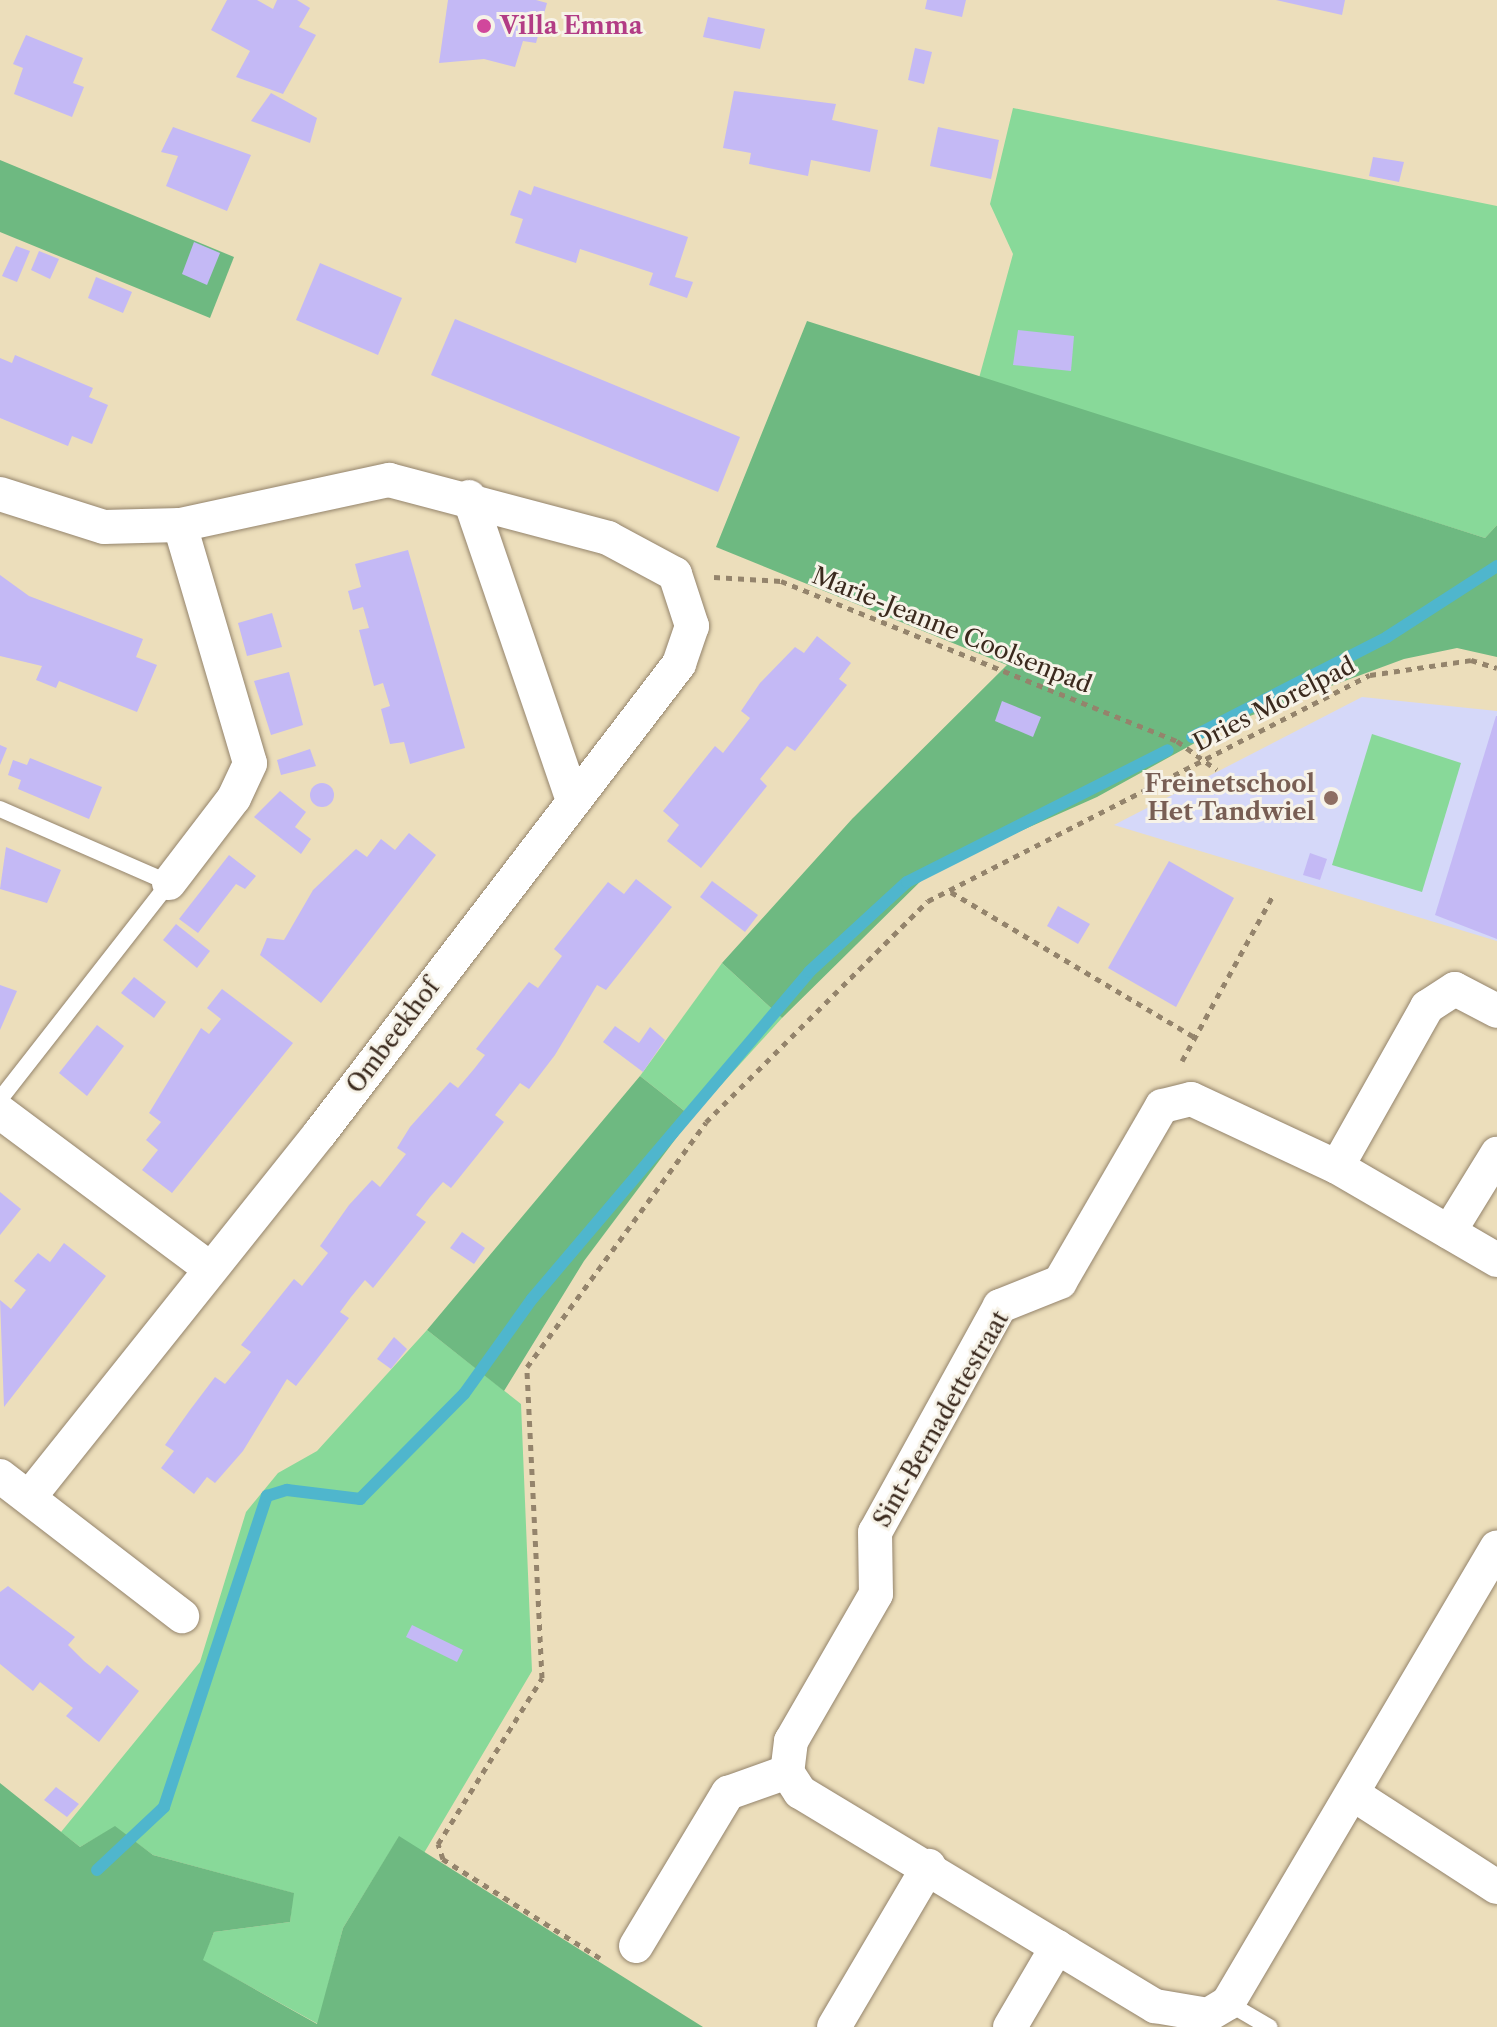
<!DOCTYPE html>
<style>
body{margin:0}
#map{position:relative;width:1497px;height:2027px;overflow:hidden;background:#ecdebb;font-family:"Libre Caslon Text",serif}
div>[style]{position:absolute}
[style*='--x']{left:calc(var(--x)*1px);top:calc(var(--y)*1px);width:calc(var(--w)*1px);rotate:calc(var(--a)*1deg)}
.built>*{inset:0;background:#d5d8f9}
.green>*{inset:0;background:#88d999}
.forest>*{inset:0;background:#6eb981}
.stream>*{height:12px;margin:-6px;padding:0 6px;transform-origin:6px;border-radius:6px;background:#4fb6cd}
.building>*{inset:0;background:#c4b9f5}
.round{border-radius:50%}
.path>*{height:5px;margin-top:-2.5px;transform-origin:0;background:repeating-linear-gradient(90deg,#94846c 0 6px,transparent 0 12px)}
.roads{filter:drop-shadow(0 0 2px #94846c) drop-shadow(0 0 2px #94846c)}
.service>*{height:16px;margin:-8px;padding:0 8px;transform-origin:8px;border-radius:8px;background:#fff}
.minor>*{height:34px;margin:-17px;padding:0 17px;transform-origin:17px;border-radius:17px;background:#fff}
.dots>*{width:22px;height:22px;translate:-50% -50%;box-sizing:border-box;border:4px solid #f7f3e8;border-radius:50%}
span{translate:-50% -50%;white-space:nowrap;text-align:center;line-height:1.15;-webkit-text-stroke:6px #f7f3e8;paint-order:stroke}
.hotel-label{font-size:24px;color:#b23c85;font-weight:700}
.left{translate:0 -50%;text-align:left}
.street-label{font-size:24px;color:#3b2a1e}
.education-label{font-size:24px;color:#785e54;font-weight:700}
.right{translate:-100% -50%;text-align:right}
</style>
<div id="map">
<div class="built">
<i style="clip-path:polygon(1362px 697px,1497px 711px,1497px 941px,1114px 825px)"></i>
</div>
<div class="green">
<i style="clip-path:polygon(1013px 108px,1497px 206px,1497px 525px,1485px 538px,979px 378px,1013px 254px,990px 204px)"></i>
<i style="clip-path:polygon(1372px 734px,1461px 763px,1422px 892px,1332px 865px)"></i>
<i style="clip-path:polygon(722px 963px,782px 1018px,692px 1117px,640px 1076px)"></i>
<i style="clip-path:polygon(427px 1330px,521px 1404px,532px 1671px,424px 1853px,399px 1837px,343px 1928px,318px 2024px,202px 1960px,214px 1932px,290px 1922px,293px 1893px,153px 1855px,115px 1827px,80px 1847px,61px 1832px,200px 1662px,246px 1512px,278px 1473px,317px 1451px)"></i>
</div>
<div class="forest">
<i style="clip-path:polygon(0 160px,234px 257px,210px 318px,0 232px)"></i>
<i style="clip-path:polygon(807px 321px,1485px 538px,1497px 525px,1497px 657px,1457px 648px,1404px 659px,1231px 723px,1097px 797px,931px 871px,782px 1018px,722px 963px,852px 819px,1007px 665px,716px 547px)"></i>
<i style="clip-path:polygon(640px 1076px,692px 1117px,584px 1261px,504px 1391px,427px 1330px)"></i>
<i style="clip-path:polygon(0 1783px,80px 1847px,115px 1826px,153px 1855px,294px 1893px,290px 1922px,214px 1932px,203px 1960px,317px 2024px,343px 1928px,399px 1836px,703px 2027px,0 2027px)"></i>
</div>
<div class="stream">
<i style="--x:1192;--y:737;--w:219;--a:-27.1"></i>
<i style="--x:1387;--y:637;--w:131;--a:-32.8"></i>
<i style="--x:97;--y:1870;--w:92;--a:-43.2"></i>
<i style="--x:164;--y:1807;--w:328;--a:-71.7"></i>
<i style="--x:267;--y:1496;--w:21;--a:-17"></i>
<i style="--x:287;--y:1490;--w:74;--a:7"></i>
<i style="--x:360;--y:1499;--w:148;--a:-45.3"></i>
<i style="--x:464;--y:1394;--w:117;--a:-54.4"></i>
<i style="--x:532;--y:1299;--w:429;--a:-49.7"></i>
<i style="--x:809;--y:972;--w:133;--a:-42.6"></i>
<i style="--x:907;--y:882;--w:292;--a:-26.8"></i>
</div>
<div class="building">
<i style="clip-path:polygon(227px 0,257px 0,273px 9px,277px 0,297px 0,310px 8px,299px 27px,316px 35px,283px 94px,236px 77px,250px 51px,211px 30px)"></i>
<i style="clip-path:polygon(448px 0,536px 0,547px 3px,536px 43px,523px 41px,515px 67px,484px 59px,439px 63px)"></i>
<i style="clip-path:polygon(927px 0,966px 0,962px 17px,925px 9px)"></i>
<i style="clip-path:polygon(1276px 0,1345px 0,1342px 15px)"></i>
<i style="clip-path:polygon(708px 17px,765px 29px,760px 49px,703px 37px)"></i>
<i style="clip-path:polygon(26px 35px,83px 58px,73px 83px,84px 87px,72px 117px,14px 94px,23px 68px,13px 64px)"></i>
<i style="clip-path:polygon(915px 48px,932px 52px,924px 84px,908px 80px)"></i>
<i style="clip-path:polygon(734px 91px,836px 104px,832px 120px,878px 130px,870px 172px,811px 160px,808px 176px,749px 164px,751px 153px,723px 148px)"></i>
<i style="clip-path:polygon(271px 93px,317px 118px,310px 143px,251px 121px)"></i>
<i style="clip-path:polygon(173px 127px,251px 155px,227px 211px,166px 186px,178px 156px,161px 152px)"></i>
<i style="clip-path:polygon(938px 127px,999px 140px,991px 179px,930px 166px)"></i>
<i style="clip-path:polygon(1373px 157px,1404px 162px,1399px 182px,1369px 176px)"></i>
<i style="clip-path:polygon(534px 186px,688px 237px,675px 277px,693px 282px,687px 298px,649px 285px,653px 273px,580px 249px,576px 263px,515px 243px,523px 219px,510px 215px,519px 190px,531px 195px)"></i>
<i style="clip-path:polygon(194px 242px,220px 253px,207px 285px,182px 274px)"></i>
<i style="clip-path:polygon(16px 246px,30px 251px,17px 282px,2px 276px)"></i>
<i style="clip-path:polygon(39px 251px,59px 259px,50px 279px,31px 270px)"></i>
<i style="clip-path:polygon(320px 263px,402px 298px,378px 355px,296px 320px)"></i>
<i style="clip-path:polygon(96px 277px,132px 292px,123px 313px,88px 298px)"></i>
<i style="clip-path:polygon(455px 319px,740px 437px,718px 492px,431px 375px)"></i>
<i style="clip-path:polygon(1018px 330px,1074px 336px,1071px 371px,1013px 365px)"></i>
<i style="clip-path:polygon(15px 355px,93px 388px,89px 397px,108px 405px,92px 444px,72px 436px,68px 446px,0 418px,0 358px,12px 363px)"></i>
<i style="clip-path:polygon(408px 550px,465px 748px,410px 764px,404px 742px,390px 744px,381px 709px,390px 706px,383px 683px,374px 686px,359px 630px,369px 628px,363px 607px,353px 610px,348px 591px,361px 587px,355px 564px)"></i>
<i style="clip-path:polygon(0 575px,29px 596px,143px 639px,136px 657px,157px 665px,137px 712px,59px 681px,56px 688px,36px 680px,42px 666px,0 656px)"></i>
<i style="clip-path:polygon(272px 613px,282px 647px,247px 656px,238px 623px)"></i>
<i style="clip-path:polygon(817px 636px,851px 663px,839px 679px,847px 685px,795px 751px,787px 746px,760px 779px,767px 786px,701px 868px,667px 841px,679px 825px,663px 811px,715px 746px,723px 753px,750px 718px,741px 711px,760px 683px,795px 647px,804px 653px)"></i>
<i style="clip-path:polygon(289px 672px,303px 725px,271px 735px,254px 681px)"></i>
<i style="clip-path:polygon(1002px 701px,1041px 717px,1033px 737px,995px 721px)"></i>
<i style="clip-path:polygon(1496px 716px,1497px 716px,1497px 939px,1435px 915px)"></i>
<i style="clip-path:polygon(0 745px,7px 748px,0 765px)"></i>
<i style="clip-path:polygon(310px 749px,316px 766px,281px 775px,277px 760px)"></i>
<i style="clip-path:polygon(30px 758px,102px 787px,89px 819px,18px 789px,21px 780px,8px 775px,13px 760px,27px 765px)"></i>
<i class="round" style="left:310px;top:783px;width:24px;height:24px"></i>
<i style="clip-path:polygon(280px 791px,306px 812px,295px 827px,311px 839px,301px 854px,254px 817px)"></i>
<i style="clip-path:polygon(409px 833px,436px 855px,321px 1003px,260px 955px,267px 938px,284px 940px,313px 890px,356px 849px,367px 857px,381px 839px,395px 850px)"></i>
<i style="clip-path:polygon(6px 847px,61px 870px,47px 903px,0 889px)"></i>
<i style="clip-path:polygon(1310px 853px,1327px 859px,1320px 880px,1303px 875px)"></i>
<i style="clip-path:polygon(229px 855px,256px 876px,245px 889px,236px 884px,198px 933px,179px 919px)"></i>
<i style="clip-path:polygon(1169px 861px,1234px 898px,1176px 1007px,1108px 968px)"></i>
<i style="clip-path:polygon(636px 879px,672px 907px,606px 990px,597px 985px,555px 1055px,529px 1089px,520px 1083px,495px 1115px,504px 1122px,451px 1188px,443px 1182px,430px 1197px,416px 1215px,426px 1222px,373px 1288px,365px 1280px,351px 1297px,340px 1312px,349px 1318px,296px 1386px,287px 1379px,243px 1451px,215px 1483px,207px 1477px,194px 1494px,161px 1468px,174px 1451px,165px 1445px,190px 1410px,215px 1377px,225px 1384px,239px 1367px,251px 1352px,241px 1345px,294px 1279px,302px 1286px,328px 1253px,320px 1246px,349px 1205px,372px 1180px,380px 1187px,406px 1154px,397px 1148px,410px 1127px,450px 1082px,458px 1088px,474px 1069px,485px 1055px,476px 1049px,529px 982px,538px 988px,562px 956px,554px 949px,608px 882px,624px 894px)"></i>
<i style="clip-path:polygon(712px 881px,758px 915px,745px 932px,700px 897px)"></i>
<i style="clip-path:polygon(1058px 906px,1090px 924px,1078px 944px,1047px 926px)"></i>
<i style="clip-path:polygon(176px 924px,210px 951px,197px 968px,163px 940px)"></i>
<i style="clip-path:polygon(134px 977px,166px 1002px,154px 1018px,121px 993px)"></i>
<i style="clip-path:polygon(0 985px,17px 991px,0 1030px)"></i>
<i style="clip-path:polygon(222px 989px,293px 1043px,172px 1193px,142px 1170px,158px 1150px,146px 1140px,161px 1122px,149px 1113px,201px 1028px,209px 1034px,221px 1019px,207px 1008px)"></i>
<i style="clip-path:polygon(97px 1025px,124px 1046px,87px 1096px,59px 1073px)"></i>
<i style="clip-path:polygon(615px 1026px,639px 1043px,650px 1027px,665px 1040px,643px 1072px,603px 1042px)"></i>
<i style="clip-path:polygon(0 1192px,21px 1209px,0 1235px)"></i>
<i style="clip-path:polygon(462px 1232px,485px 1248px,474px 1264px,450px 1248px)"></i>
<i style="clip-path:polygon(64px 1243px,106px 1276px,4px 1407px,0 1300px,11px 1309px,26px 1290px,14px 1281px,38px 1253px,50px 1262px)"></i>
<i style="clip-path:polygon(394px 1337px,407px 1349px,391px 1369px,377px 1359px)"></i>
<i style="clip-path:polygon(8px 1586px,75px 1637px,68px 1645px,84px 1661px,100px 1674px,107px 1665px,139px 1691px,99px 1742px,66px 1716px,73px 1708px,40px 1682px,33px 1691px,0 1664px,0 1592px)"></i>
<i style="clip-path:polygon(412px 1625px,463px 1650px,457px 1662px,406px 1637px)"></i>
<i style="clip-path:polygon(56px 1787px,79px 1804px,67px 1817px,44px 1800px)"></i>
</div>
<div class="path">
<i style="--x:714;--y:577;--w:67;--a:3.4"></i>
<i style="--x:781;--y:581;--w:427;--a:22"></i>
<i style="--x:1177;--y:741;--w:49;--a:35.9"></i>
<i style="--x:951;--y:892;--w:282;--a:30.8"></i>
<i style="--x:1182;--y:1061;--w:187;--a:-61.2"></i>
<i style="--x:600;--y:1958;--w:186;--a:-147.8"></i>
<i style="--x:443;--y:1859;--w:16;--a:-108"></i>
<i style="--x:438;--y:1844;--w:196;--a:-57.9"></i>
<i style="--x:542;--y:1678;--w:311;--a:-92.8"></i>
<i style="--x:527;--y:1367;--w:303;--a:-53.8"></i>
<i style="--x:706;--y:1122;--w:313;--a:-44.9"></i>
<i style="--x:928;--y:901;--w:496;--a:-27.1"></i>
<i style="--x:1370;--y:675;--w:102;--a:-8.4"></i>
<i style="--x:1471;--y:660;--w:27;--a:17"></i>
</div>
<div class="roads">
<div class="service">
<i style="--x:0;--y:809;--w:184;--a:23.6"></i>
<i style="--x:169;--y:883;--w:274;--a:128"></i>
<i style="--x:1228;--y:2003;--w:48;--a:30.3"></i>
</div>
<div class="minor">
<i style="--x:0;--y:494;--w:109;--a:17.6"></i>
<i style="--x:104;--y:527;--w:76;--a:-1.5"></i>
<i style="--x:180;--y:525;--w:214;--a:-12.2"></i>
<i style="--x:389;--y:480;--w:227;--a:14.8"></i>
<i style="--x:608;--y:538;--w:76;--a:28.2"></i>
<i style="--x:675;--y:574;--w:55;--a:71.9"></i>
<i style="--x:692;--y:626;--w:40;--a:108.9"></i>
<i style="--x:679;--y:664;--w:591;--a:127.43"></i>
<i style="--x:320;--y:1133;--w:466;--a:128.6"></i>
<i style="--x:469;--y:497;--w:321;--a:71.1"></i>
<i style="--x:169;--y:883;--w:107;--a:-52.6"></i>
<i style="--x:234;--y:798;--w:38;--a:-65"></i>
<i style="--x:250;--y:763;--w:248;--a:-106.4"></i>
<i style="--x:0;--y:1112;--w:259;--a:36.7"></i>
<i style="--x:1337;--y:1167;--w:184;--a:-60.6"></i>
<i style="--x:1427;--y:1007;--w:33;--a:-33"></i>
<i style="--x:1455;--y:989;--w:47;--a:27.6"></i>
<i style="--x:1449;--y:1232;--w:92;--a:-58.4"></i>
<i style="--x:1497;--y:1260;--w:185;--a:-149.8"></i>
<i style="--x:1337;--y:1167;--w:161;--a:-155"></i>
<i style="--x:1191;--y:1099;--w:30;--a:166"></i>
<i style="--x:1162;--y:1106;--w:203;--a:120.1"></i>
<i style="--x:1060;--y:1282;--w:65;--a:158.2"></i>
<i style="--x:1000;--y:1306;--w:258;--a:118.9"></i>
<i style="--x:875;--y:1532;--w:62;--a:89.1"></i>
<i style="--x:876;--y:1594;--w:170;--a:120"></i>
<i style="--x:791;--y:1741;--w:31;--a:97"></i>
<i style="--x:787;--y:1772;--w:24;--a:57"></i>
<i style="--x:800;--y:1792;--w:415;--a:31.1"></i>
<i style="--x:1155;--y:2006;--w:54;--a:9.6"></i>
<i style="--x:1208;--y:2015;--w:23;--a:-31"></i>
<i style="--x:1228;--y:2003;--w:529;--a:-59.46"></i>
<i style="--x:0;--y:1476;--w:230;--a:37.6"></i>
<i style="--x:1353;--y:1794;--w:171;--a:32.9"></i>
<i style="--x:636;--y:1946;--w:179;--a:-59"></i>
<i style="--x:728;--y:1793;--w:63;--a:-19.6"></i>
<i style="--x:834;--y:2027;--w:187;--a:-59.5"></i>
<i style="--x:1010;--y:2027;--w:93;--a:-59.6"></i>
</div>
</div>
<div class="dots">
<i style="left:484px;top:26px;background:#d1479c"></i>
<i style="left:1331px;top:798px;background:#8d6e63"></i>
</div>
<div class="hotel-label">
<span class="left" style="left:500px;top:26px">Villa Emma</span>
</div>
<div class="street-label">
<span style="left:952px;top:630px;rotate:22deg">Marie-Jeanne Coolsenpad</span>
<span style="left:1274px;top:704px;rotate:-27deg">Dries Morelpad</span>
<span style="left:393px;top:1036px;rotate:-53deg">Ombeekhof</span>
<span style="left:941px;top:1419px;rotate:-60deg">Sint-Bernadettestraat</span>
</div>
<div class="education-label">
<span class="right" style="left:1315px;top:798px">Freinetschool<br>Het Tandwiel</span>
</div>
</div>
